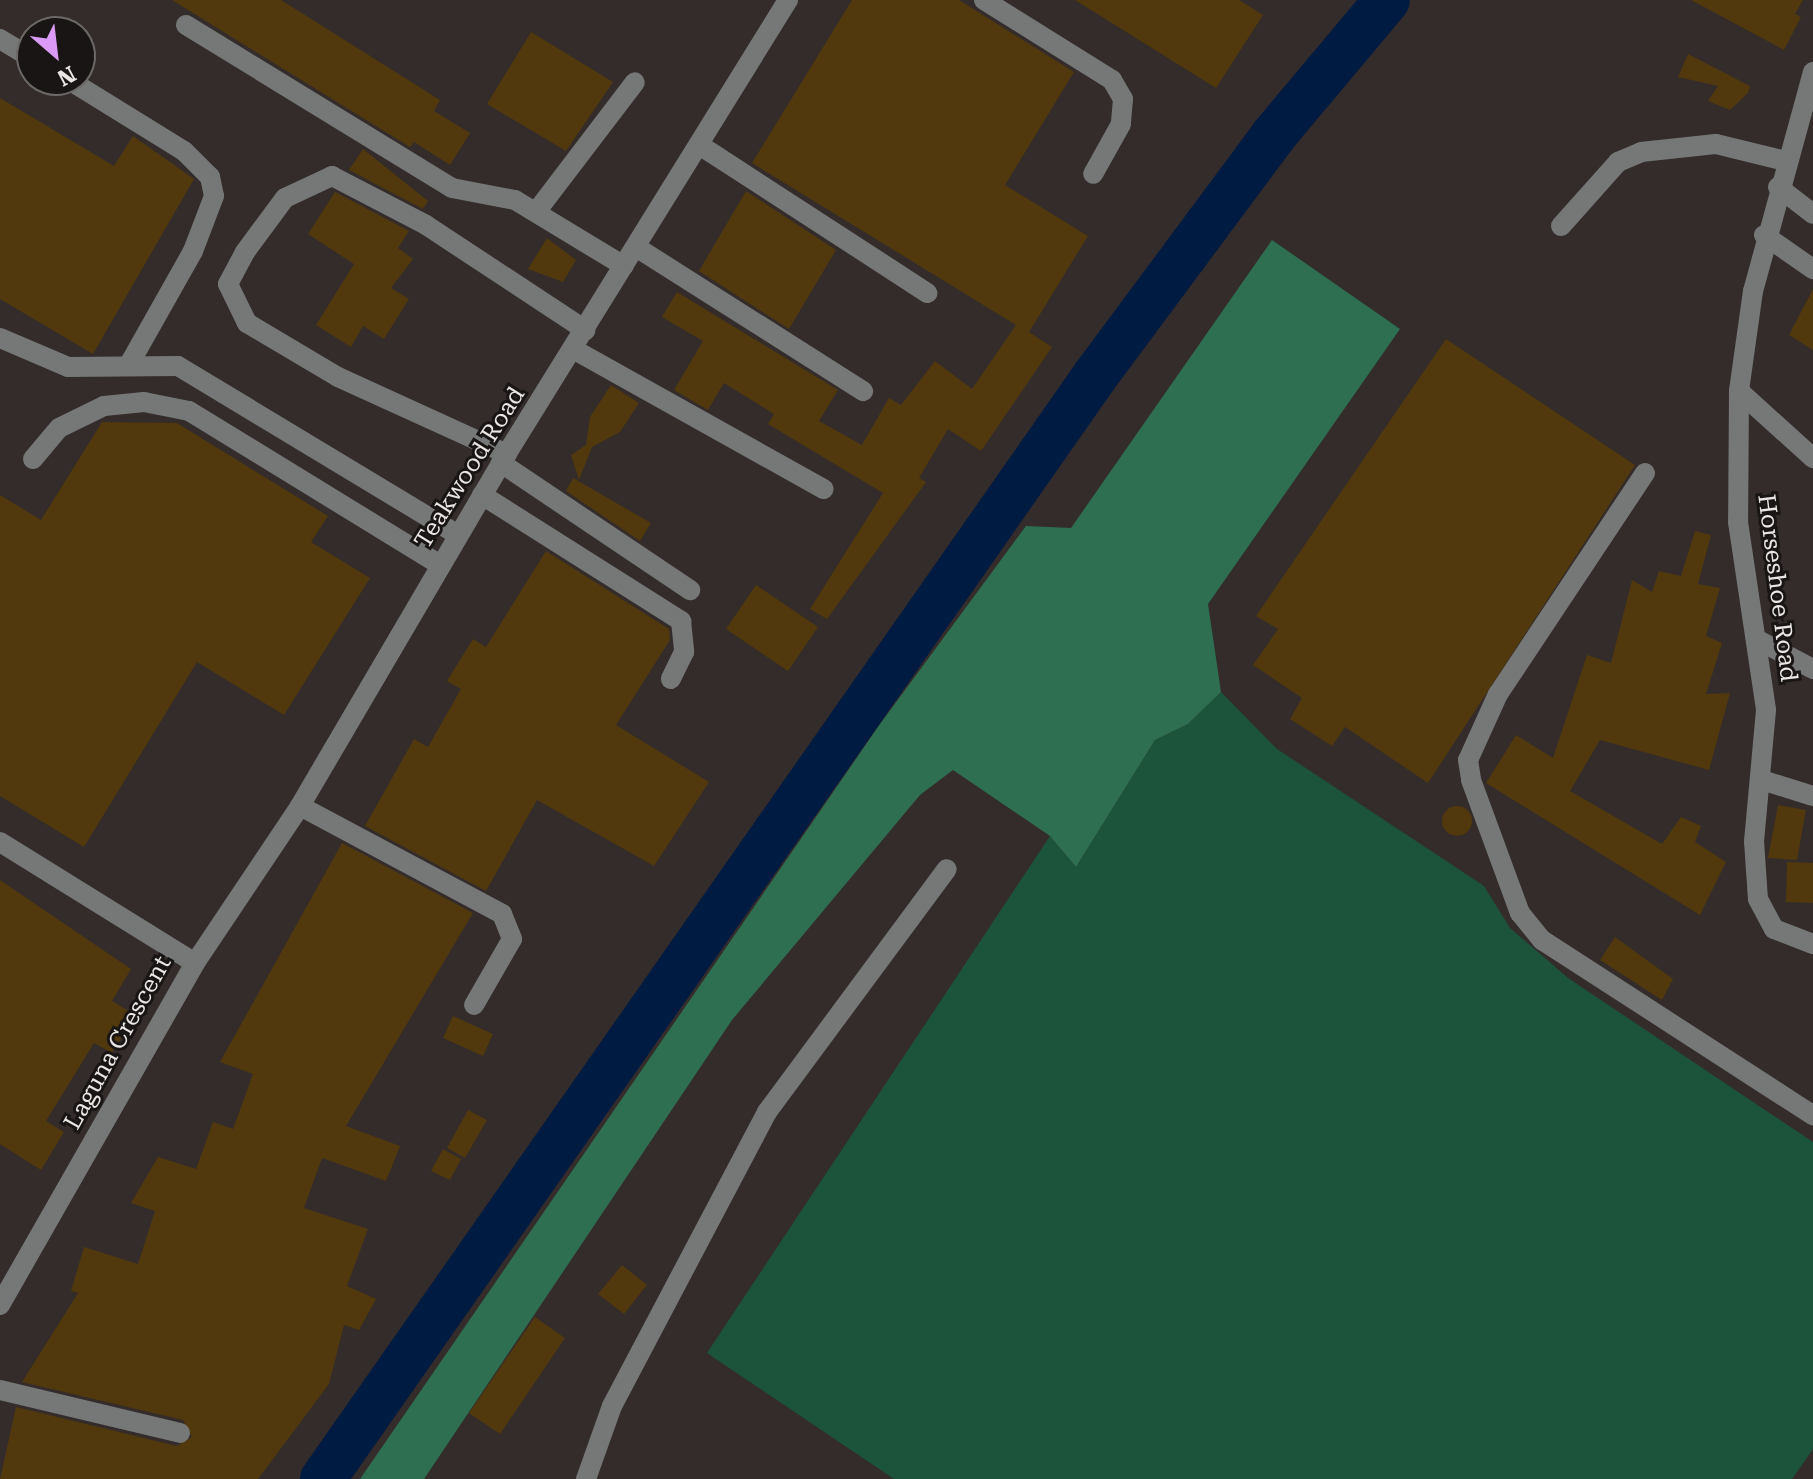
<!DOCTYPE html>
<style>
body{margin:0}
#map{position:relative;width:1813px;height:1479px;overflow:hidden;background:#332c2a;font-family:"Roboto Serif",serif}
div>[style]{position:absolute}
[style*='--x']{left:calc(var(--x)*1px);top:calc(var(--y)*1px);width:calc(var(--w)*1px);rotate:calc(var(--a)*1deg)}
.green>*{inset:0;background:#1c543b}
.forest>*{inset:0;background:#2e6f51}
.river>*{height:46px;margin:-23px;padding:0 23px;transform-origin:23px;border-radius:23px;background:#001b42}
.building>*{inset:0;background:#51390d}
.round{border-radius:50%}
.minor>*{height:20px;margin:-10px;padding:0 10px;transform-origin:10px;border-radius:10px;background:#757877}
span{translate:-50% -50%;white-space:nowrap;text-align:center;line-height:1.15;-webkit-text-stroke:6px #181514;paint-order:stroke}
.street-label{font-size:24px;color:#eae6e4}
.north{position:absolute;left:16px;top:16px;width:80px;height:80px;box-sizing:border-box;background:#181514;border:2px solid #6c6967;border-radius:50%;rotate:152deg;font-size:22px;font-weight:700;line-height:32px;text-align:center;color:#eae6e4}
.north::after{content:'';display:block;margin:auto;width:28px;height:36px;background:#da9af6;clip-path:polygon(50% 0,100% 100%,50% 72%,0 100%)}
</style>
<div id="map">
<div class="green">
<i style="clip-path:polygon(1221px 692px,1277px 749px,1484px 886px,1510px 928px,1568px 978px,1813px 1142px,1813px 1449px,1792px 1479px,894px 1479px,707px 1353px,1050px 836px,1076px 867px,1155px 740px,1188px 724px)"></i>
</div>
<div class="forest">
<i style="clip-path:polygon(1272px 240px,1400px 329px,1208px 604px,1221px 692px,1188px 724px,1155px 740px,1076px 867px,1050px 836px,953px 770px,920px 795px,732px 1020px,424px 1479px,360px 1479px,880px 724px,1026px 526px,1071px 528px)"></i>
</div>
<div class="river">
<i style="--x:323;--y:1479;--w:1346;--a:-55.01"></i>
<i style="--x:1095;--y:376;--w:299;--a:-53.4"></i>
<i style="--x:1273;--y:136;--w:177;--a:-50"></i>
</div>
<div class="building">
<i style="clip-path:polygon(172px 0,281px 0,440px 100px,434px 111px,470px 133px,450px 165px,414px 142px,410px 147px)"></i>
<i style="clip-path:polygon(852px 0,959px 0,1074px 72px,1005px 185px,1088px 236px,1029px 332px,1052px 347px,981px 451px,948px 429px,919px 478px,926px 482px,827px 619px,810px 609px,883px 493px,768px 424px,774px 414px,724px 383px,708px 410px,674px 390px,703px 341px,662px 317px,677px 292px,838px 390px,819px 421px,862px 445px,889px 398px,901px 405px,935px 361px,972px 389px,1016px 325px,752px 163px)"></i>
<i style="clip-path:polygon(1075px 0,1239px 0,1263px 15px,1216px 88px)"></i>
<i style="clip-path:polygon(1691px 0,1803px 0,1795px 14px,1801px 17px,1784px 50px)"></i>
<i style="clip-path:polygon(531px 32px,613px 82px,566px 151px,487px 104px)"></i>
<i style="clip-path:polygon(1688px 54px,1750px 86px,1748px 93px,1730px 110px,1708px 101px,1718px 86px,1678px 77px)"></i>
<i style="clip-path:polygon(0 98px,114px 166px,133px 136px,194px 179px,93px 354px,0 299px)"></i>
<i style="clip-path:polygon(363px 149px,428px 201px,423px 209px,349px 170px)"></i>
<i style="clip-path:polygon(746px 191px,836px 250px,789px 329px,699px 271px)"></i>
<i style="clip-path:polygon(335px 192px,409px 231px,398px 248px,413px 259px,391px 288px,409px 299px,384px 339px,363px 326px,351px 347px,316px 325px,354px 264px,308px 234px)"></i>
<i style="clip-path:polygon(547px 238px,576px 260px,563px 282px,528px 269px)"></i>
<i style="clip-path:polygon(1813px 289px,1813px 350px,1789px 335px)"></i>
<i style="clip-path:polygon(1446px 339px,1635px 465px,1428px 783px,1345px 727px,1332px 746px,1290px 719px,1302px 698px,1253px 665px,1278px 629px,1256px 616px)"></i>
<i style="clip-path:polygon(611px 385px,639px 403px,620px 432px,592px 447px,579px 480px,571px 455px,586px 445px,590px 417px)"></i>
<i style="clip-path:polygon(102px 422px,177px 423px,328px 516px,311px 542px,370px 578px,284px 715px,197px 662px,84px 847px,0 796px,0 495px,41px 520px)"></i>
<i style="clip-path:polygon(573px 478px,651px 523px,640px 541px,566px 491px)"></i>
<i style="clip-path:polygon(1695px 531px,1711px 535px,1698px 584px,1720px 588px,1706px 636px,1722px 643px,1706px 694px,1730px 693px,1709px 770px,1600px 740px,1570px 791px,1662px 844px,1681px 817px,1701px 826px,1695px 842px,1726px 862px,1700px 915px,1486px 783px,1516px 735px,1553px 758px,1587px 655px,1611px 663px,1632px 580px,1652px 592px,1659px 571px,1681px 576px)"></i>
<i style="clip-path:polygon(546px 551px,669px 629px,670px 640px,616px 725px,709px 782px,654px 866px,537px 800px,486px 891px,365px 826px,414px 739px,428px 747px,461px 689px,447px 681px,473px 639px,486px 647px)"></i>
<i style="clip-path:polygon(756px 585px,818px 627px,788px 671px,726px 629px)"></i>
<i style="clip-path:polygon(1778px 805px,1806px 810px,1797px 860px,1768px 858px)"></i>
<i class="round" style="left:1442px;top:806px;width:30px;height:30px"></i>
<i style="clip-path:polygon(342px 843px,473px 913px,346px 1126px,400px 1146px,386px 1181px,322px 1158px,304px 1208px,368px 1229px,347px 1286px,376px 1299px,359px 1330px,344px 1325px,329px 1384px,258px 1479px,0 1479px,16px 1407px,177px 1446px,192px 1437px,183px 1420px,22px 1382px,78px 1293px,71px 1291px,84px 1247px,138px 1264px,155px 1211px,131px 1203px,158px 1157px,196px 1169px,213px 1122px,233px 1129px,253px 1074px,220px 1062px)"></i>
<i style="clip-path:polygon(1787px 862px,1813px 863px,1813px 903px,1786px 902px)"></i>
<i style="clip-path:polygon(0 880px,131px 969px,112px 1001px,135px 1015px,112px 1053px,94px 1043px,46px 1121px,64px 1132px,41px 1170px,0 1144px)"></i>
<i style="clip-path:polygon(1615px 937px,1673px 979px,1662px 1000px,1600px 960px)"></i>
<i style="clip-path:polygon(453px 1016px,493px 1034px,483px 1056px,443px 1038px)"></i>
<i style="clip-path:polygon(468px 1110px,487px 1120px,465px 1158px,447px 1148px)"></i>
<i style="clip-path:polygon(443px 1149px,461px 1159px,450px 1180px,431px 1171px)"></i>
<i style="clip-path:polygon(622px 1265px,647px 1285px,624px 1314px,598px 1294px)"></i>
<i style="clip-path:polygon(535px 1317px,565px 1338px,500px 1434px,469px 1413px)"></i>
</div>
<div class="minor">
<i style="--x:984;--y:0;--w:151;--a:32"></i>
<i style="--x:1112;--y:80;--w:22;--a:60"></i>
<i style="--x:1123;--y:99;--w:25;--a:95"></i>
<i style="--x:1121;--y:124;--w:57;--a:119.2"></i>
<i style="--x:186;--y:25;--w:312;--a:31.5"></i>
<i style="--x:452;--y:188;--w:64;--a:10.8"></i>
<i style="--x:515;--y:200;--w:127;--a:31.2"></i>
<i style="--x:0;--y:39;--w:37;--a:31"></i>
<i style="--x:1813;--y:72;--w:227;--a:105.3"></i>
<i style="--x:1753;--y:291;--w:101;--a:98"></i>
<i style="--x:1739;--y:391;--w:131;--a:90.4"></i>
<i style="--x:1738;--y:522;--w:190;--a:81.5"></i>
<i style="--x:1766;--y:710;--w:132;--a:95.2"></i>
<i style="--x:1754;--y:841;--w:58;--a:86.1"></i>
<i style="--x:1758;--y:899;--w:34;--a:62"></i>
<i style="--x:1774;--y:929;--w:42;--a:21"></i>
<i style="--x:69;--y:80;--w:135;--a:31.7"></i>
<i style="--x:184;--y:151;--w:37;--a:45"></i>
<i style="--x:210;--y:177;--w:19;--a:78"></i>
<i style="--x:214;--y:196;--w:59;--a:110.9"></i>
<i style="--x:193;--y:251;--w:129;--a:119.4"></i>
<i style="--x:701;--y:146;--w:270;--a:33"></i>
<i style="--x:1778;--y:187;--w:44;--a:37.6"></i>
<i style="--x:536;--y:212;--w:163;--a:-52.7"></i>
<i style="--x:1561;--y:226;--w:86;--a:-48.3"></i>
<i style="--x:1618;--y:162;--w:25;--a:-23"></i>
<i style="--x:1641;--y:152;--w:75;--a:-6.1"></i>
<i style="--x:1716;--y:144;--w:72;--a:13.7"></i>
<i style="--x:1764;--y:235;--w:60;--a:34.8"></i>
<i style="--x:636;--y:247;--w:269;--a:32.4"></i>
<i style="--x:0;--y:338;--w:74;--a:23.1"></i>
<i style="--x:68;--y:367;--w:110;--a:-0.5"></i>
<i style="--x:178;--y:366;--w:327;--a:31.1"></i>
<i style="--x:573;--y:349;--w:287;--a:29.2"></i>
<i style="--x:1739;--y:391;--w:100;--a:42.2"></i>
<i style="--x:507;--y:454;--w:186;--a:-155.5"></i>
<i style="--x:338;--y:377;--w:106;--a:-149.3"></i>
<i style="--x:247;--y:323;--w:43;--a:-116"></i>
<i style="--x:228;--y:284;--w:36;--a:-62"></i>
<i style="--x:245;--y:252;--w:67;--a:-53.5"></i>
<i style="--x:285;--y:198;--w:52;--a:-25.1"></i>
<i style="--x:332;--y:176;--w:106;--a:27.5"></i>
<i style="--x:426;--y:225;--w:191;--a:33.4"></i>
<i style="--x:33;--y:459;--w:40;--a:-50"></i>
<i style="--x:59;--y:428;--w:50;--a:-26.1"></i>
<i style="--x:104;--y:406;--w:40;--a:-5.7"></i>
<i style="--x:144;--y:402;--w:46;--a:11.3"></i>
<i style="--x:189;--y:411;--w:294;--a:31.5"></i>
<i style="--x:501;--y:463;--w:228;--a:33.9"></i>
<i style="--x:1645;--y:473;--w:265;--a:123.6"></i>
<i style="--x:1498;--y:694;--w:72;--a:114.4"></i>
<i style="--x:1468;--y:760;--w:20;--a:81"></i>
<i style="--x:1471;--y:780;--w:142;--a:69.8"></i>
<i style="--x:1520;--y:913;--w:35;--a:51"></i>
<i style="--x:1542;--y:940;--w:323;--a:32.9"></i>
<i style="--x:482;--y:495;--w:236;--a:32.3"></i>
<i style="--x:681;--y:621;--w:31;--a:84"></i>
<i style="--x:684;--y:652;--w:30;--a:116"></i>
<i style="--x:1758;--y:640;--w:62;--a:27.8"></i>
<i style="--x:1765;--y:781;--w:50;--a:17.4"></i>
<i style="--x:300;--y:806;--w:229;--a:28.1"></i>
<i style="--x:502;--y:914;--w:27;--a:68"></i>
<i style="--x:512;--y:939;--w:76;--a:119.9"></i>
<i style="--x:0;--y:842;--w:229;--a:31.8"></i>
<i style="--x:0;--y:1305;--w:394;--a:-60.3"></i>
<i style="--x:195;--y:963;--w:189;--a:-56.2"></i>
<i style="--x:300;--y:806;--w:398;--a:-59.6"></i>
<i style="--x:501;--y:463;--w:545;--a:-58.21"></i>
<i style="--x:0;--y:1390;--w:185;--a:13.4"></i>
<i style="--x:586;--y:1479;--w:77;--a:-70.4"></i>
<i style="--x:612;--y:1406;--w:332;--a:-62.2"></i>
<i style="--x:767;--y:1112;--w:302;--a:-53.5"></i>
</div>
<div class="street-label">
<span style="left:470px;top:468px;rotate:-58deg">Teakwood Road</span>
<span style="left:1777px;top:588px;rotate:83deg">Horseshoe Road</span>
<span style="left:118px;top:1043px;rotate:-61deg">Laguna Crescent</span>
</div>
<div class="north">N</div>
</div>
